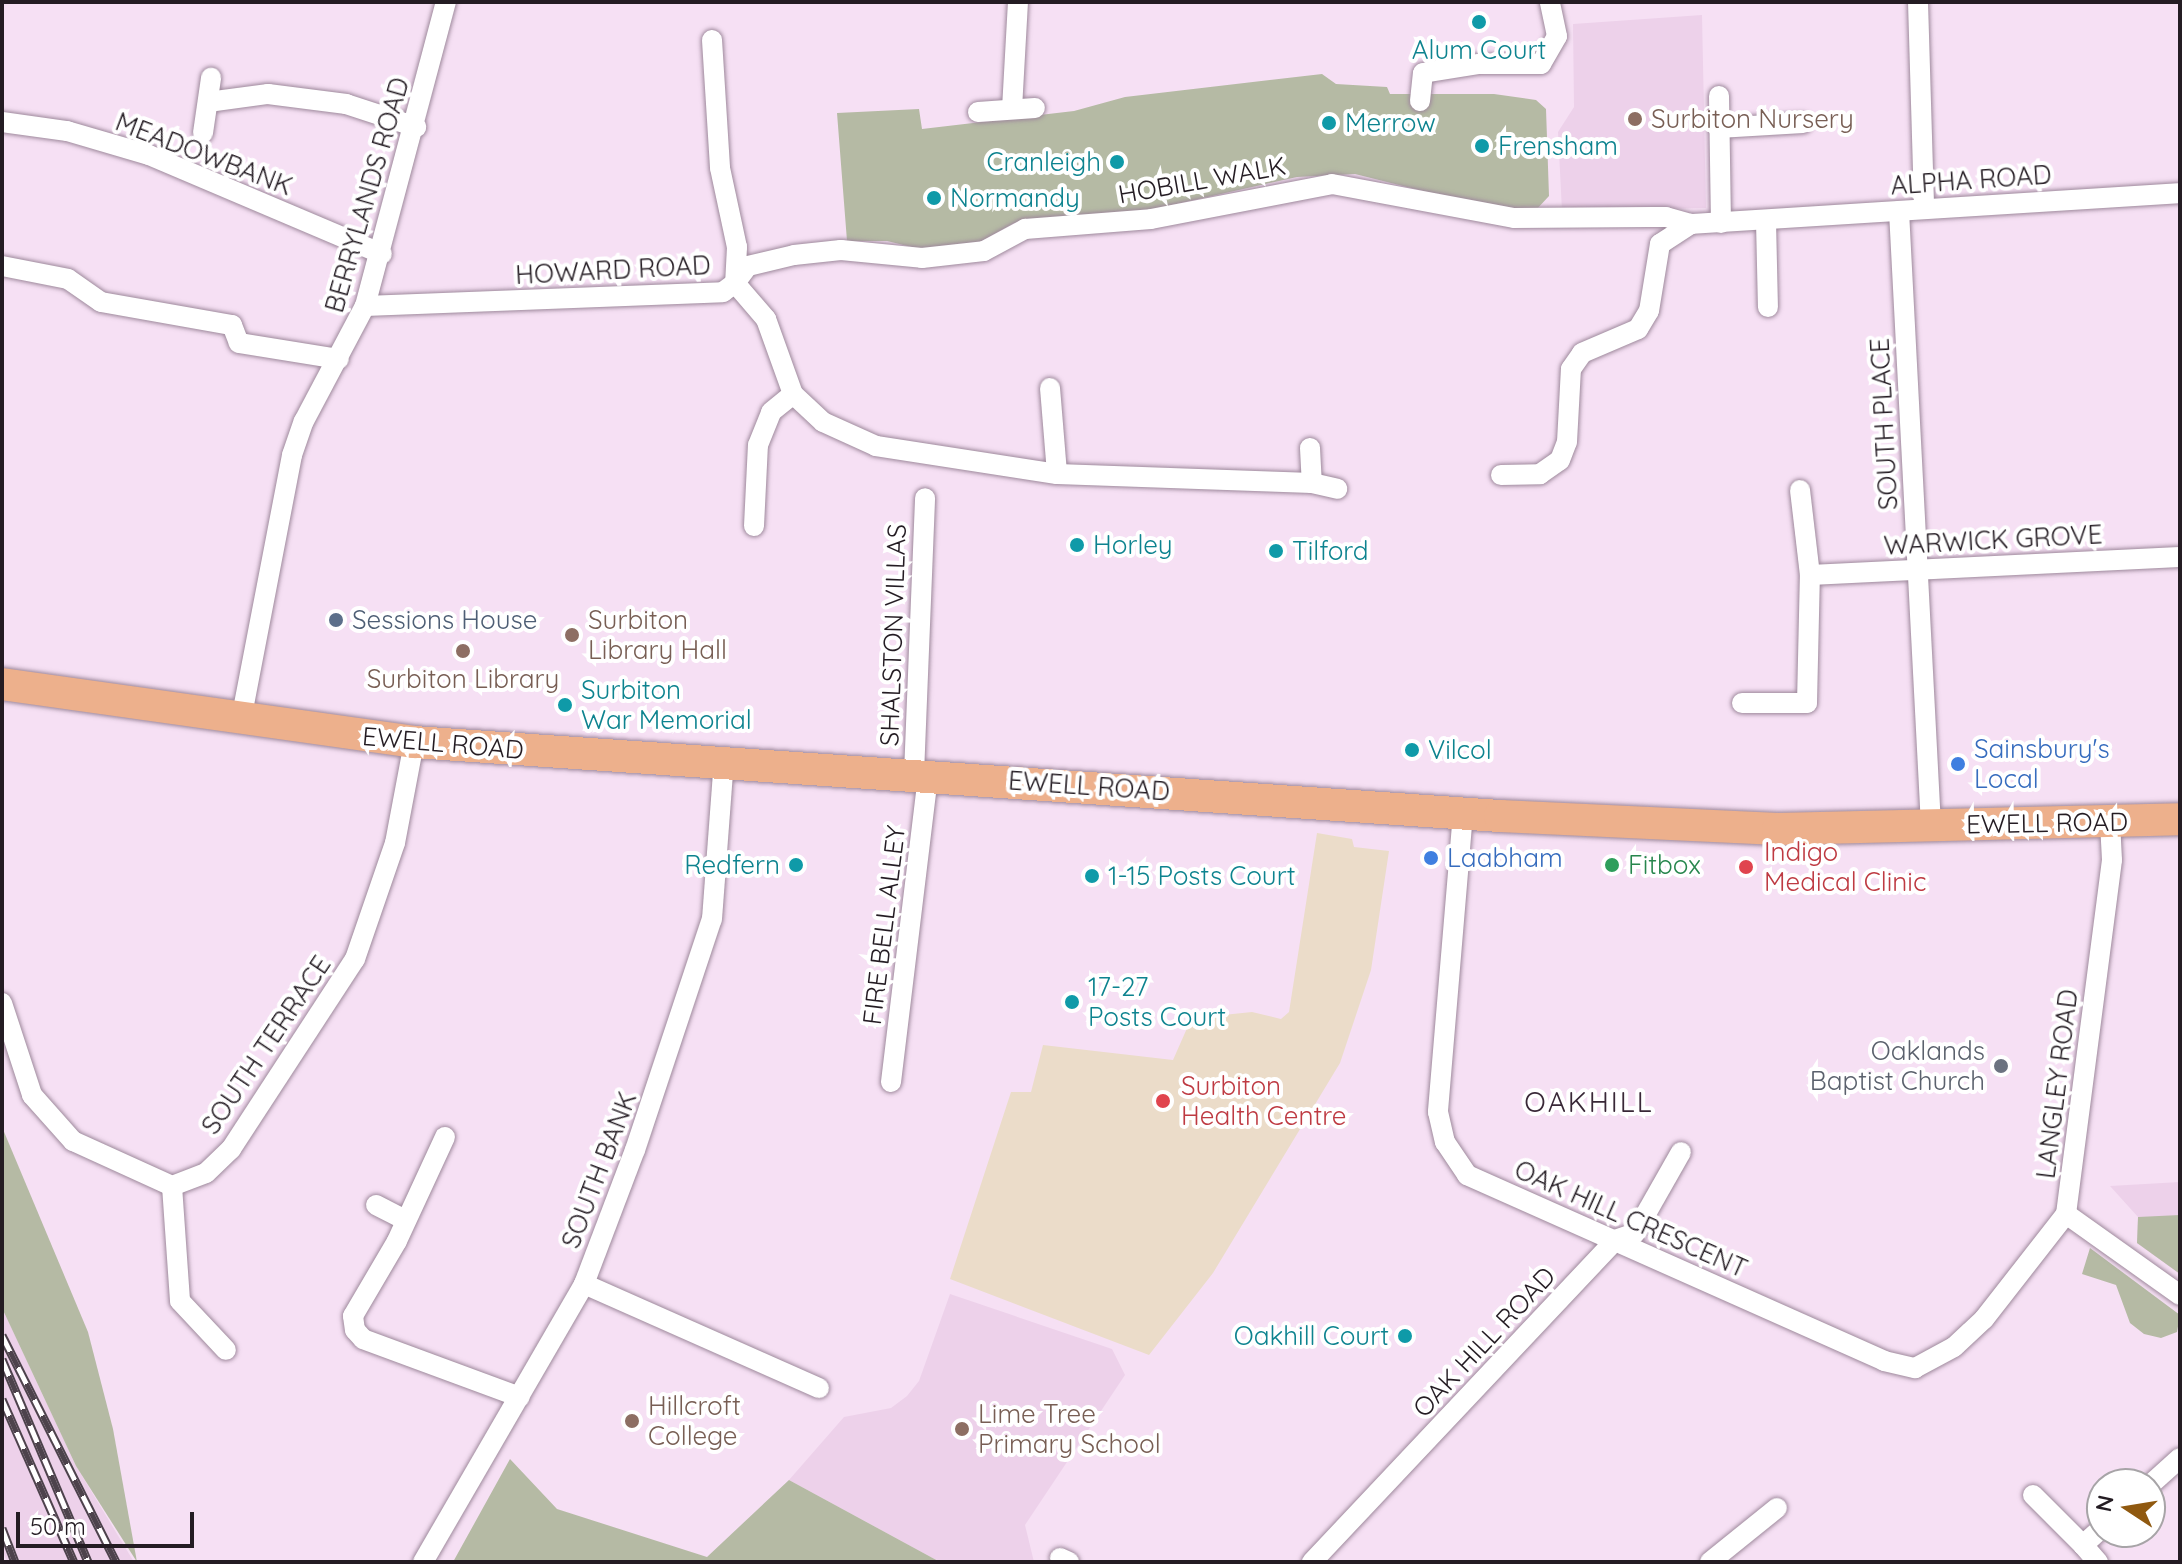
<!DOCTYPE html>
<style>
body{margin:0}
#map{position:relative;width:2182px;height:1564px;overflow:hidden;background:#f6e0f4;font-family:Quicksand,sans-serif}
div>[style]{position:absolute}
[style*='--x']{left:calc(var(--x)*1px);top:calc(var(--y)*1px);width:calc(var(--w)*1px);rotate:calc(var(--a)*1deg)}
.built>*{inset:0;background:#edd1ea}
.medical>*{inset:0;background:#ebdcc9}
.green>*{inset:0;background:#b5baa4}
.roads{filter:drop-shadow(0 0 2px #9e899c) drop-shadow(0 0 2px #9e899c)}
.street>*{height:20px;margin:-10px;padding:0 10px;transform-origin:10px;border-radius:10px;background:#fff}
.primary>*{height:32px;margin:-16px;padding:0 16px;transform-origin:16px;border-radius:16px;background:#edb08c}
.rail>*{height:9px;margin-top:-4.5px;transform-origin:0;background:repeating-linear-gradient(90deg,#fff 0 18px,#4d434c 0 36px);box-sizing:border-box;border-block:2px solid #4d434c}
.dots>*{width:22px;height:22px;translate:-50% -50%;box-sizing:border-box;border:4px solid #fff;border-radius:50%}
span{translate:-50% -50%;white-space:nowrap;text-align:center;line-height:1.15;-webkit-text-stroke:8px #fff;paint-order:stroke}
.culture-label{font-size:26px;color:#0d838f}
.left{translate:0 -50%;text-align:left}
.right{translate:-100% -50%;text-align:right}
.education-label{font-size:26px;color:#785e54}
.street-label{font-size:26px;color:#241c23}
.service-label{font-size:26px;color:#4e5e75}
.shop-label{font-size:26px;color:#366cbe}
.health-label{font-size:26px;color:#be3a42}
.leisure-label{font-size:26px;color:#27864d}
.worship-label{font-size:26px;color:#5b616d}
.neighbourhood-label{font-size:28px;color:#392837;letter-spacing:2px}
.frame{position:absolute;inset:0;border:4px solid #241c23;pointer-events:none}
.north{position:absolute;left:2086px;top:1468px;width:80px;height:80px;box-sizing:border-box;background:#fff;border:2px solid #a7a4a7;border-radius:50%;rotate:282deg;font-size:22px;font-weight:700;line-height:32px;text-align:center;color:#241c23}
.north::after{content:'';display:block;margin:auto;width:28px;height:36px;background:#905910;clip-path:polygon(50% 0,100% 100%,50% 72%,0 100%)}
.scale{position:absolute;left:16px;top:1512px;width:178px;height:36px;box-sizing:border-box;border:4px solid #241c23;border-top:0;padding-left:10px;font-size:24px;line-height:28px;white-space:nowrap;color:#241c23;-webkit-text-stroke:6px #fff;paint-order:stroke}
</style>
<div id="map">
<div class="built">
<i style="clip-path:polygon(1702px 15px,1706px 208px,1562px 211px,1558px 132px,1574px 107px,1573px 24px)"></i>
<i style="clip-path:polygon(2180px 1182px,2180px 1274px,2137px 1243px,2138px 1217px,2110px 1186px)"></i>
<i style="clip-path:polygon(950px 1294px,1112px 1349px,1125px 1375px,1025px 1525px,1034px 1562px,940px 1562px,789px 1480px,844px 1417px,891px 1408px,907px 1396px,919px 1381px)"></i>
<i style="clip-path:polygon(2px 1308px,76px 1466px,134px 1562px,7px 1562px,2px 1550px)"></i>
</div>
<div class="medical">
<i style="clip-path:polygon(1317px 833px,1352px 839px,1354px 847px,1389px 851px,1371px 970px,1340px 1063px,1213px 1273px,1149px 1355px,950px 1279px,1011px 1092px,1031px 1092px,1043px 1045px,1173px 1060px,1188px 1026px,1204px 1017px,1252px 1012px,1281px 1019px,1289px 1012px)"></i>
</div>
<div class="green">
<i style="clip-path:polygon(1322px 74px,1336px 84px,1387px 87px,1390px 94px,1494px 94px,1536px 100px,1546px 109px,1549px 196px,1536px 210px,1503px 211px,1355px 174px,1297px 177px,1141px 212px,1014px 223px,980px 242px,924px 250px,887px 241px,847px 241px,837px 113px,919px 109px,922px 129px,1074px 111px,1125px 97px)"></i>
<i style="clip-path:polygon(2px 1127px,88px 1332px,113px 1429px,137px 1562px,76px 1466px,2px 1308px)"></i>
<i style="clip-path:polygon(2180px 1215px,2180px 1274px,2137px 1243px,2138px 1217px)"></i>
<i style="clip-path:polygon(2090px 1248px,2180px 1315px,2177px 1332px,2161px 1338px,2144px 1334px,2130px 1323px,2116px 1285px,2082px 1274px)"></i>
<i style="clip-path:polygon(510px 1459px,557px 1509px,707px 1557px,789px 1480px,940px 1562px,453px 1562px)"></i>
</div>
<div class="roads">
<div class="street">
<i style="--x:1918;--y:2;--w:207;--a:88.3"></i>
<i style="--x:712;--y:40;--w:128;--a:86.4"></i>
<i style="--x:720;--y:168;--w:81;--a:77.9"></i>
<i style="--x:737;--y:247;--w:36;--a:93"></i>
<i style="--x:1719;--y:96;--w:127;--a:89.1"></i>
<i style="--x:1420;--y:101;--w:28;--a:-84"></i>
<i style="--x:1423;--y:73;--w:57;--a:-9.1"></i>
<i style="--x:1479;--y:64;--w:62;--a:0"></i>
<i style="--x:1541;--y:64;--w:32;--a:-60"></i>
<i style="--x:1557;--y:36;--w:35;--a:-102"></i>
<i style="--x:208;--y:102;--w:61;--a:-7.6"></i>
<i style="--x:268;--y:94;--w:79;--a:7.3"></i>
<i style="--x:346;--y:104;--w:74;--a:18.2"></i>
<i style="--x:1012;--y:109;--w:107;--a:-86.8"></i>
<i style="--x:978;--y:112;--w:57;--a:-4"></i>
<i style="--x:2;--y:122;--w:66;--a:7.9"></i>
<i style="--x:67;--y:131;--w:85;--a:16.3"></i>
<i style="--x:149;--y:155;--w:253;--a:23"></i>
<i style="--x:1718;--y:128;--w:85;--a:-3.4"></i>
<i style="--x:203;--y:133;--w:56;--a:-81.7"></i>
<i style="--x:1899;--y:211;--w:616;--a:87.02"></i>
<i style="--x:1766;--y:221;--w:86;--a:88.7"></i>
<i style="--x:2;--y:266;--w:67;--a:11.1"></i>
<i style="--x:68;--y:279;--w:40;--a:34.9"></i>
<i style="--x:101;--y:302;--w:133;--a:10"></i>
<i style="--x:232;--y:325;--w:19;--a:69"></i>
<i style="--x:239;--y:343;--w:101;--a:9.1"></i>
<i style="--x:735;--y:283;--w:21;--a:-53"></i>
<i style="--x:748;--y:266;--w:47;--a:-13.4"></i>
<i style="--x:794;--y:255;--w:47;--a:-6.1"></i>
<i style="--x:841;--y:250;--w:81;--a:5.6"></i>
<i style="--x:922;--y:258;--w:62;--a:-6.4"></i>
<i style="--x:984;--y:251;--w:47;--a:-28.2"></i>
<i style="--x:1025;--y:229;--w:126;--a:-4.5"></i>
<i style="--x:1151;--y:219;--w:184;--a:-10.9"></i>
<i style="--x:1332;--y:184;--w:185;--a:10.6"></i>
<i style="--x:1514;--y:218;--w:152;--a:-0.4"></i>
<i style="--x:1666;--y:217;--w:26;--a:16"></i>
<i style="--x:365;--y:306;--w:358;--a:-2.2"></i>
<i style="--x:723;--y:292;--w:15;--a:-37"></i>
<i style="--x:735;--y:283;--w:48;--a:49.3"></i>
<i style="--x:766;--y:319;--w:80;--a:70.2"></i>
<i style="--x:793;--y:394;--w:41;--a:43"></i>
<i style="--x:823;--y:422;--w:58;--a:24.4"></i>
<i style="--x:876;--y:446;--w:183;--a:8.8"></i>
<i style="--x:1057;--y:474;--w:255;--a:2"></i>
<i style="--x:1312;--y:483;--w:26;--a:13"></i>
<i style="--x:1050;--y:388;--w:86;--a:85.3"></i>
<i style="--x:1310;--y:448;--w:35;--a:87"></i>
<i style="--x:1501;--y:475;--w:39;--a:-1"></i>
<i style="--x:1540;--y:474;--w:24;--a:-35"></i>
<i style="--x:1560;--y:460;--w:19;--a:-69"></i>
<i style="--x:1567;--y:442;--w:73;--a:-86.9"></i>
<i style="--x:1571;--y:369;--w:19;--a:-55"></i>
<i style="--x:1582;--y:353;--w:61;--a:-23.2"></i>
<i style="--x:1638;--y:329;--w:21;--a:-59"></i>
<i style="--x:1649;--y:311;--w:68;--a:-80.7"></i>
<i style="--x:1660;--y:244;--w:37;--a:-33"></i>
<i style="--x:1691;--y:224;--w:490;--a:-3.6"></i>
<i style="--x:1800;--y:490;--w:86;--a:83.3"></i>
<i style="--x:754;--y:526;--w:81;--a:-87.2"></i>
<i style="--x:758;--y:445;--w:35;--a:-68"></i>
<i style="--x:771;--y:412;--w:28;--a:-39"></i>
<i style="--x:1742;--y:703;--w:65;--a:0"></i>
<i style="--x:1807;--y:703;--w:128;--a:-88.7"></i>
<i style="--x:1810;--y:575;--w:370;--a:-2.8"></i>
<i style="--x:241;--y:720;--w:270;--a:-79.1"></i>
<i style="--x:292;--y:455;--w:36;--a:-71"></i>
<i style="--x:304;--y:421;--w:130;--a:-62.1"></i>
<i style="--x:365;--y:306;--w:315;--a:-75.1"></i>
<i style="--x:914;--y:774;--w:276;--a:-87.7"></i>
<i style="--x:1463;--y:813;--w:300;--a:94.8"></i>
<i style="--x:1438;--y:1112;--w:31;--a:77"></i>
<i style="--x:1445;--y:1142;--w:40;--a:56"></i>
<i style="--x:1467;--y:1175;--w:457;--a:24"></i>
<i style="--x:1884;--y:1361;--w:32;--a:13"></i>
<i style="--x:1915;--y:1368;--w:44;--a:-28.3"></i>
<i style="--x:1954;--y:1347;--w:41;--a:-43"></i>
<i style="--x:1984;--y:1319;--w:133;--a:-52"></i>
<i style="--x:2110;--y:822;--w:38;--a:87"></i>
<i style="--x:2112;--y:860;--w:357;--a:97.4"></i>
<i style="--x:2066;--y:1214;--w:140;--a:35.4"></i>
<i style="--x:2;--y:1003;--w:97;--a:71.9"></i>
<i style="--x:32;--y:1095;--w:62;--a:48.3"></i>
<i style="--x:73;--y:1141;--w:109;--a:24.4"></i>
<i style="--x:172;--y:1186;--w:36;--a:-21"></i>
<i style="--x:206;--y:1173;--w:35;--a:-44"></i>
<i style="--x:231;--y:1149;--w:227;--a:-56.9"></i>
<i style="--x:355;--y:959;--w:123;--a:-71"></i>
<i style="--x:395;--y:843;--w:103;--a:-79.3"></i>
<i style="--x:891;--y:1082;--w:308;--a:-83.1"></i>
<i style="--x:445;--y:1137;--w:115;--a:114.8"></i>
<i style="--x:397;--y:1241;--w:87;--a:120.4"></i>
<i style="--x:353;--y:1316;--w:14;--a:82"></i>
<i style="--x:355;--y:1330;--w:12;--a:48"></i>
<i style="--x:363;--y:1339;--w:167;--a:20.3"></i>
<i style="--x:172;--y:1186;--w:115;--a:86"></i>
<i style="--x:180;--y:1301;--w:67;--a:46.8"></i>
<i style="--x:376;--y:1205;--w:31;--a:27"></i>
<i style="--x:584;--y:1284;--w:257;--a:23.9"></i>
<i style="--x:2150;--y:1485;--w:40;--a:-42"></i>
<i style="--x:2033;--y:1495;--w:71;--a:45"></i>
<i style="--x:2083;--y:1545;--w:25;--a:-42"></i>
<i style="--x:2083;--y:1545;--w:23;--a:49"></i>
<i style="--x:1060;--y:1558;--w:10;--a:24"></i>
<i style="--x:423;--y:1562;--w:321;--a:-59.9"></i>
<i style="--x:584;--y:1284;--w:143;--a:-69.2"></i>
<i style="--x:635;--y:1150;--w:243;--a:-71.6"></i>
<i style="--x:712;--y:919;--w:158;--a:-85.7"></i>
<i style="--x:1312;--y:1562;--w:442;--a:-46.7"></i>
<i style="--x:1615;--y:1240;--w:21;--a:-19"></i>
<i style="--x:1635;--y:1233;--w:93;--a:-60.4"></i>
<i style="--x:1710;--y:1562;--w:86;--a:-38.9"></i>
</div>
<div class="primary">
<i style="--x:2;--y:684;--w:416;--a:8"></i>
<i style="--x:414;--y:742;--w:1089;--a:3.9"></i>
<i style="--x:1500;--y:816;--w:278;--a:2.7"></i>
<i style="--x:1778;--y:829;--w:402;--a:-1.4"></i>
</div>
</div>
<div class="rail">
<i style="--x:2;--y:1335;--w:254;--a:63.3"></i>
<i style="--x:2;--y:1359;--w:220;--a:67"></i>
<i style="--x:2;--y:1399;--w:178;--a:66.2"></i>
<i style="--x:2;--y:1528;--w:36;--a:69"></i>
</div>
<div class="dots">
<i style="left:1479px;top:22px;background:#0f9aa8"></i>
<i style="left:1635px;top:119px;background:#8d6e63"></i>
<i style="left:1329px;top:123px;background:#0f9aa8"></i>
<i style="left:1482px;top:146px;background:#0f9aa8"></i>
<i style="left:1117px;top:162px;background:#0f9aa8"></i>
<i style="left:934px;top:198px;background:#0f9aa8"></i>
<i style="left:1077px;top:545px;background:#0f9aa8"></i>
<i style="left:1276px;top:551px;background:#0f9aa8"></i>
<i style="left:336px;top:620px;background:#5c6f8a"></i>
<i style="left:572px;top:635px;background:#8d6e63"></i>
<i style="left:463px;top:651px;background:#8d6e63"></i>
<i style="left:565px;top:705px;background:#0f9aa8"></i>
<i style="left:1412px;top:750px;background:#0f9aa8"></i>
<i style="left:1958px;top:764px;background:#3f7fe0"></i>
<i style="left:1431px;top:858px;background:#3f7fe0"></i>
<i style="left:796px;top:865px;background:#0f9aa8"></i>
<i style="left:1612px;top:865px;background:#2e9e5b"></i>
<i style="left:1746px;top:867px;background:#e0444e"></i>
<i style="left:1092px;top:876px;background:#0f9aa8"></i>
<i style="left:1072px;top:1002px;background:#0f9aa8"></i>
<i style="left:2001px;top:1066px;background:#6b7280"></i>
<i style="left:1163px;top:1101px;background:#e0444e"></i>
<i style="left:1405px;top:1336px;background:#0f9aa8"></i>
<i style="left:632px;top:1421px;background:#8d6e63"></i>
<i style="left:962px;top:1429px;background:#8d6e63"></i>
</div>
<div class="culture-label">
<span style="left:1479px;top:50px">Alum Court</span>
<span class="left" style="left:1345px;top:123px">Merrow</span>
<span class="left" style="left:1498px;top:146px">Frensham</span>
<span class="right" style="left:1101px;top:162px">Cranleigh</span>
<span class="left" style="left:950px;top:198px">Normandy</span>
<span class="left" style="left:1093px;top:545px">Horley</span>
<span class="left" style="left:1292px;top:551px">Tilford</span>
<span class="left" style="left:581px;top:705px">Surbiton<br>War Memorial</span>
<span class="left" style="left:1428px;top:750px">Vilcol</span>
<span class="right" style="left:780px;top:865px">Redfern</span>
<span class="left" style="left:1108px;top:876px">1-15 Posts Court</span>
<span class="left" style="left:1088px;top:1002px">17-27<br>Posts Court</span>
<span class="right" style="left:1389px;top:1336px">Oakhill Court</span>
</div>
<div class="education-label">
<span class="left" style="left:1651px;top:119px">Surbiton Nursery</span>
<span class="left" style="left:588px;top:635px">Surbiton<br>Library Hall</span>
<span style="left:463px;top:679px">Surbiton Library</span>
<span class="left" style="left:648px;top:1421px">Hillcroft<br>College</span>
<span class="left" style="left:978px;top:1429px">Lime Tree<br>Primary School</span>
</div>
<div class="street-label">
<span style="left:204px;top:154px;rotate:21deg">MEADOWBANK</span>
<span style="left:1202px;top:180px;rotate:-10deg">HOBILL WALK</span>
<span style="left:1971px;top:180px;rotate:-4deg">ALPHA ROAD</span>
<span style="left:367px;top:195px;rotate:-74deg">BERRYLANDS ROAD</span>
<span style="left:613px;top:270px;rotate:-3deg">HOWARD ROAD</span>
<span style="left:1884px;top:424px;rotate:-93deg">SOUTH PLACE</span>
<span style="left:1993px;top:540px;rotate:-3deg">WARWICK GROVE</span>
<span style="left:893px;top:635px;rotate:-88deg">SHALSTON VILLAS</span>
<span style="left:443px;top:743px;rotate:5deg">EWELL ROAD</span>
<span style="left:1089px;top:786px;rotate:4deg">EWELL ROAD</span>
<span style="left:2047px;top:823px;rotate:-1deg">EWELL ROAD</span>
<span style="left:884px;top:925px;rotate:-83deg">FIRE BELL ALLEY</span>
<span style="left:266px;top:1045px;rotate:-56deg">SOUTH TERRACE</span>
<span style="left:2057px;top:1084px;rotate:-83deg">LANGLEY ROAD</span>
<span style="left:599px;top:1170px;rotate:-69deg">SOUTH BANK</span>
<span style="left:1631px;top:1219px;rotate:24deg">OAK HILL CRESCENT</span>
<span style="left:1484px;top:1342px;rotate:-47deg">OAK HILL ROAD</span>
</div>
<div class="service-label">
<span class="left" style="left:352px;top:620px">Sessions House</span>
</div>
<div class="shop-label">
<span class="left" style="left:1974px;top:764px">Sainsbury's<br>Local</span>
<span class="left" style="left:1447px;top:858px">Laabham</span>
</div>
<div class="health-label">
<span class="left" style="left:1764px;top:867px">Indigo<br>Medical Clinic</span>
<span class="left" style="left:1181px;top:1101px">Surbiton<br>Health Centre</span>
</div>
<div class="leisure-label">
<span class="left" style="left:1628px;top:865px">Fitbox</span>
</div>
<div class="worship-label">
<span class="right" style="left:1985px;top:1066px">Oaklands<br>Baptist Church</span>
</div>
<div class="neighbourhood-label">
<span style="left:1589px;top:1102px">OAKHILL</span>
</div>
<div class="frame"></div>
<div class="north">N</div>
<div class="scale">50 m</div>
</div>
